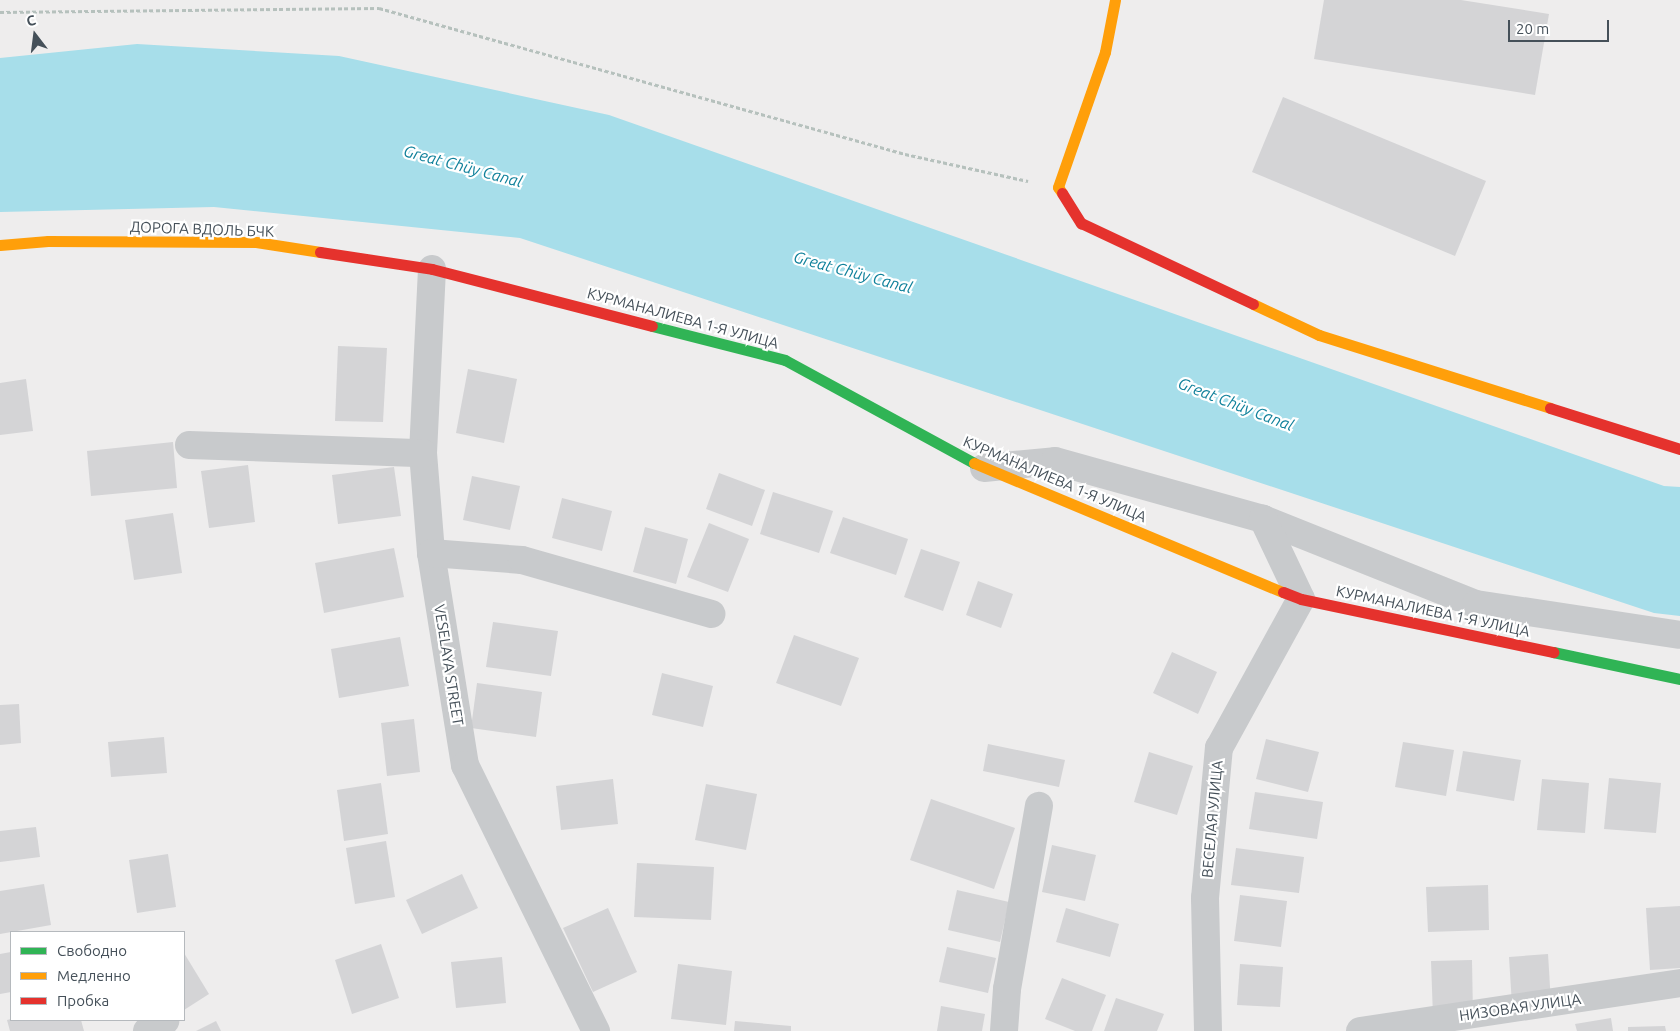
<!DOCTYPE html>
<meta charset="utf-8">
<style>
body{margin:0}
#map{position:relative;width:1680px;height:1031px;overflow:hidden;background:#eeeded;font-family:Ubuntu,sans-serif}
div>[style]{position:absolute}
[style*='--x']{left:calc(var(--x)*1px);top:calc(var(--y)*1px);width:calc(var(--w)*1px);rotate:calc(var(--a)*1deg)}
.water>*{inset:0;background:#a7deea}
.building>*{inset:0;background:#d4d4d6}
.path>*{height:3px;margin-top:-1.5px;transform-origin:0;background:repeating-linear-gradient(90deg,#b6c1bd 0 4px,transparent 0 6.5px)}
.street>*{height:28px;margin:-14px;padding:0 14px;transform-origin:14px;border-radius:14px;background:#c8cacc}
.fast>*{height:11px;margin:-5.5px;padding:0 5.5px;transform-origin:5.5px;border-radius:5.5px;background:#30b455}
.slow>*{height:11px;margin:-5.5px;padding:0 5.5px;transform-origin:5.5px;border-radius:5.5px;background:#ff9f0a}
.jam>*{height:11px;margin:-5.5px;padding:0 5.5px;transform-origin:5.5px;border-radius:5.5px;background:#e5322d}
span{translate:-50% -50%;white-space:nowrap;text-align:center;line-height:1.15;-webkit-text-stroke:4.5px #fff;paint-order:stroke}
.street-label{font-size:15px;color:#455059}
.water-label{font-size:16px;color:#10819b;font-style:italic}
.legend{position:absolute;left:10px;top:931px;width:175px;height:90px;box-sizing:border-box;background:#fff;border:1px solid #b5b9bd;margin:0;padding:6px 9px;list-style:none;font-size:15px;color:#455059}
.legend li{display:flex;align-items:center;gap:10px;height:25px}
.legend b{width:25px;border:1px solid #b5b9bd}
.north{position:absolute;left:10px;top:10px;width:50px;height:50px;-webkit-text-stroke:4px #fff;paint-order:stroke;rotate:345deg;font-size:14px;font-weight:700;line-height:20px;text-align:center;color:#455059}
.north::after{content:'';display:block;margin:auto;width:18px;height:22px;background:#455059;clip-path:polygon(50% 0,100% 100%,50% 72%,0 100%)}
.scale{position:absolute;left:1508px;top:20px;width:101px;height:22px;box-sizing:border-box;border:2px solid #455059;border-top:0;padding-left:6px;font-size:15px;line-height:18px;white-space:nowrap;color:#455059;-webkit-text-stroke:4px #fff;paint-order:stroke}
</style>
<div id="map">
<div class="water">
<i style="clip-path:polygon(137px 44px,339px 56px,609px 115px,1664px 486px,1680px 487px,1680px 616px,1654px 613px,520px 238px,214px 207px,0 212px,0 58px)"></i>
</div>
<div class="building">
<i style="clip-path:polygon(1324px 0,1461px 0,1549px 14px,1535px 95px,1314px 59px)"></i>
<i style="clip-path:polygon(1283px 97px,1486px 181px,1455px 256px,1252px 172px)"></i>
<i style="clip-path:polygon(338px 346px,387px 348px,383px 422px,335px 421px)"></i>
<i style="clip-path:polygon(468px 369px,517px 379px,504px 443px,456px 433px)"></i>
<i style="clip-path:polygon(26px 379px,33px 431px,0 435px,0 383px)"></i>
<i style="clip-path:polygon(173px 442px,177px 488px,91px 496px,87px 451px)"></i>
<i style="clip-path:polygon(248px 465px,255px 522px,209px 528px,201px 471px)"></i>
<i style="clip-path:polygon(394px 467px,401px 516px,338px 524px,332px 475px)"></i>
<i style="clip-path:polygon(719px 473px,765px 490px,752px 526px,706px 509px)"></i>
<i style="clip-path:polygon(472px 476px,520px 486px,510px 530px,463px 520px)"></i>
<i style="clip-path:polygon(773px 492px,833px 511px,819px 553px,760px 534px)"></i>
<i style="clip-path:polygon(562px 498px,612px 511px,602px 551px,552px 538px)"></i>
<i style="clip-path:polygon(173px 513px,182px 573px,134px 580px,125px 520px)"></i>
<i style="clip-path:polygon(843px 517px,908px 539px,896px 575px,830px 553px)"></i>
<i style="clip-path:polygon(709px 523px,749px 539px,728px 592px,687px 577px)"></i>
<i style="clip-path:polygon(645px 527px,688px 539px,676px 584px,633px 572px)"></i>
<i style="clip-path:polygon(394px 548px,404px 597px,324px 613px,315px 563px)"></i>
<i style="clip-path:polygon(921px 549px,960px 562px,943px 611px,904px 597px)"></i>
<i style="clip-path:polygon(978px 581px,1013px 594px,1001px 628px,966px 615px)"></i>
<i style="clip-path:polygon(493px 622px,558px 631px,551px 676px,486px 667px)"></i>
<i style="clip-path:polygon(794px 635px,859px 658px,841px 706px,776px 683px)"></i>
<i style="clip-path:polygon(400px 637px,409px 686px,339px 698px,331px 649px)"></i>
<i style="clip-path:polygon(1172px 652px,1217px 672px,1198px 714px,1153px 693px)"></i>
<i style="clip-path:polygon(662px 673px,713px 686px,703px 727px,652px 715px)"></i>
<i style="clip-path:polygon(477px 683px,542px 692px,536px 737px,471px 728px)"></i>
<i style="clip-path:polygon(19px 704px,21px 743px,0 745px,0 705px)"></i>
<i style="clip-path:polygon(414px 719px,420px 772px,387px 776px,381px 723px)"></i>
<i style="clip-path:polygon(164px 737px,167px 773px,111px 777px,108px 742px)"></i>
<i style="clip-path:polygon(1266px 739px,1319px 752px,1308px 792px,1256px 779px)"></i>
<i style="clip-path:polygon(1403px 742px,1454px 750px,1446px 796px,1395px 787px)"></i>
<i style="clip-path:polygon(988px 744px,1065px 760px,1059px 787px,983px 771px)"></i>
<i style="clip-path:polygon(1463px 751px,1521px 760px,1514px 801px,1456px 791px)"></i>
<i style="clip-path:polygon(1149px 752px,1193px 766px,1177px 815px,1134px 802px)"></i>
<i style="clip-path:polygon(1609px 778px,1661px 783px,1656px 833px,1604px 829px)"></i>
<i style="clip-path:polygon(613px 779px,618px 824px,561px 830px,556px 786px)"></i>
<i style="clip-path:polygon(1542px 779px,1589px 783px,1585px 833px,1537px 830px)"></i>
<i style="clip-path:polygon(381px 783px,388px 834px,344px 841px,337px 790px)"></i>
<i style="clip-path:polygon(706px 784px,757px 794px,746px 850px,695px 840px)"></i>
<i style="clip-path:polygon(1255px 792px,1323px 802px,1317px 839px,1249px 829px)"></i>
<i style="clip-path:polygon(931px 799px,1015px 828px,994px 889px,910px 860px)"></i>
<i style="clip-path:polygon(36px 827px,40px 857px,0 862px,0 831px)"></i>
<i style="clip-path:polygon(386px 841px,395px 897px,355px 904px,346px 848px)"></i>
<i style="clip-path:polygon(1052px 845px,1096px 855px,1085px 901px,1042px 892px)"></i>
<i style="clip-path:polygon(1236px 848px,1304px 857px,1299px 893px,1231px 885px)"></i>
<i style="clip-path:polygon(168px 854px,176px 907px,137px 913px,129px 860px)"></i>
<i style="clip-path:polygon(637px 863px,714px 867px,711px 920px,634px 917px)"></i>
<i style="clip-path:polygon(462px 874px,478px 908px,422px 934px,406px 900px)"></i>
<i style="clip-path:polygon(44px 884px,51px 925px,0 934px,0 891px)"></i>
<i style="clip-path:polygon(1488px 885px,1489px 930px,1428px 932px,1426px 887px)"></i>
<i style="clip-path:polygon(957px 890px,1009px 902px,1000px 942px,948px 930px)"></i>
<i style="clip-path:polygon(1240px 895px,1287px 901px,1281px 947px,1234px 941px)"></i>
<i style="clip-path:polygon(1680px 906px,1680px 968px,1650px 970px,1646px 908px)"></i>
<i style="clip-path:polygon(608px 908px,637px 972px,593px 992px,563px 928px)"></i>
<i style="clip-path:polygon(1066px 908px,1119px 924px,1110px 957px,1056px 942px)"></i>
<i style="clip-path:polygon(381px 944px,399px 998px,352px 1014px,335px 960px)"></i>
<i style="clip-path:polygon(947px 947px,996px 958px,988px 993px,939px 982px)"></i>
<i style="clip-path:polygon(11px 952px,11px 992px,0 994px,0 954px)"></i>
<i style="clip-path:polygon(184px 953px,209px 994px,184px 1010px)"></i>
<i style="clip-path:polygon(1548px 954px,1551px 1003px,1512px 1005px,1509px 957px)"></i>
<i style="clip-path:polygon(502px 957px,506px 1003px,456px 1008px,451px 962px)"></i>
<i style="clip-path:polygon(1472px 960px,1473px 1016px,1433px 1017px,1431px 961px)"></i>
<i style="clip-path:polygon(678px 964px,732px 971px,726px 1025px,671px 1019px)"></i>
<i style="clip-path:polygon(1240px 964px,1283px 967px,1280px 1007px,1237px 1005px)"></i>
<i style="clip-path:polygon(1062px 978px,1106px 995px,1092px 1031px,1075px 1031px,1045px 1019px)"></i>
<i style="clip-path:polygon(1116px 998px,1164px 1014px,1157px 1031px,1104px 1031px)"></i>
<i style="clip-path:polygon(941px 1006px,985px 1014px,982px 1031px,937px 1031px)"></i>
<i style="clip-path:polygon(1611px 1018px,1613px 1031px,1577px 1031px,1575px 1024px)"></i>
<i style="clip-path:polygon(11px 1019px,81px 1020px,84px 1031px,10px 1031px,7px 1020px)"></i>
<i style="clip-path:polygon(216px 1021px,221px 1031px,196px 1031px)"></i>
<i style="clip-path:polygon(735px 1021px,791px 1026px,791px 1031px,734px 1031px)"></i>
<i style="clip-path:polygon(1665px 1026px,1666px 1031px,1628px 1031px,1628px 1027px)"></i>
</div>
<div class="path">
<i style="--x:0;--y:12;--w:379;--a:-0.6"></i>
<i style="--x:379;--y:8;--w:546;--a:15.51"></i>
<i style="--x:905;--y:154;--w:126;--a:12.4"></i>
</div>
<div class="street">
<i style="--x:432;--y:269;--w:184;--a:92.8"></i>
<i style="--x:423;--y:453;--w:100;--a:85.4"></i>
<i style="--x:431;--y:553;--w:215;--a:80.9"></i>
<i style="--x:465;--y:765;--w:297;--a:63.8"></i>
<i style="--x:189;--y:445;--w:234;--a:2"></i>
<i style="--x:984;--y:468;--w:71;--a:-5.6"></i>
<i style="--x:1055;--y:461;--w:216;--a:15.6"></i>
<i style="--x:1263;--y:519;--w:229;--a:21.8"></i>
<i style="--x:1476;--y:604;--w:206;--a:8.6"></i>
<i style="--x:431;--y:553;--w:91;--a:4.4"></i>
<i style="--x:522;--y:560;--w:197;--a:15.9"></i>
<i style="--x:147;--y:1031;--w:21;--a:-29"></i>
<i style="--x:1004;--y:1031;--w:42;--a:-85.9"></i>
<i style="--x:1007;--y:989;--w:186;--a:-80.1"></i>
<i style="--x:1208;--y:1031;--w:133;--a:-91.3"></i>
<i style="--x:1205;--y:898;--w:151;--a:-84.7"></i>
<i style="--x:1219;--y:748;--w:170;--a:-61.2"></i>
<i style="--x:1301;--y:599;--w:89;--a:-115.4"></i>
<i style="--x:1360;--y:1031;--w:324;--a:-8.5"></i>
</div>
<div class="fast">
<i style="--x:652;--y:326;--w:137;--a:14.3"></i>
<i style="--x:785;--y:360;--w:215;--a:28.6"></i>
<i style="--x:1553;--y:652;--w:130;--a:12"></i>
</div>
<div class="slow">
<i style="--x:1062;--y:193;--w:7;--a:-124"></i>
<i style="--x:1058;--y:187;--w:143;--a:-70.8"></i>
<i style="--x:1105;--y:52;--w:53;--a:-79.1"></i>
<i style="--x:0;--y:245;--w:48;--a:-4.8"></i>
<i style="--x:48;--y:241;--w:208;--a:0.3"></i>
<i style="--x:256;--y:242;--w:65;--a:8.9"></i>
<i style="--x:1253;--y:304;--w:73;--a:25.2"></i>
<i style="--x:1319;--y:335;--w:242;--a:17.5"></i>
<i style="--x:974;--y:463;--w:335;--a:22.7"></i>
</div>
<div class="jam">
<i style="--x:1062;--y:193;--w:36;--a:58"></i>
<i style="--x:1081;--y:223;--w:190;--a:25.2"></i>
<i style="--x:320;--y:252;--w:113;--a:8.6"></i>
<i style="--x:432;--y:269;--w:227;--a:14.5"></i>
<i style="--x:1550;--y:408;--w:136;--a:17.5"></i>
<i style="--x:1283;--y:592;--w:19;--a:21"></i>
<i style="--x:1301;--y:599;--w:258;--a:11.9"></i>
</div>
<div class="street-label">
<span style="left:202px;top:229px;rotate:2deg">ДОРОГА ВДОЛЬ БЧК</span>
<span style="left:683px;top:318px;rotate:15deg">КУРМАНАЛИЕВА 1-Я УЛИЦА</span>
<span style="left:1055px;top:479px;rotate:23deg">КУРМАНАЛИЕВА 1-Я УЛИЦА</span>
<span style="left:1433px;top:611px;rotate:12deg">КУРМАНАЛИЕВА 1-Я УЛИЦА</span>
<span style="left:449px;top:665px;rotate:81deg">VESELAYA STREET</span>
<span style="left:1212px;top:819px;rotate:-85deg">ВЕСЕЛАЯ УЛИЦА</span>
<span style="left:1520px;top:1007px;rotate:-8deg">НИЗОВАЯ УЛИЦА</span>
</div>
<div class="water-label">
<span style="left:463px;top:166px;rotate:15deg">Great Chüy Canal</span>
<span style="left:853px;top:272px;rotate:15deg">Great Chüy Canal</span>
<span style="left:1236px;top:404px;rotate:21deg">Great Chüy Canal</span>
</div>
<ul class="legend">
<li><b style="height:6px;background:#30b455"></b>Свободно</li>
<li><b style="height:6px;background:#ff9f0a"></b>Медленно</li>
<li><b style="height:6px;background:#e5322d"></b>Пробка</li>
</ul>
<div class="north">С</div>
<div class="scale">20 m</div>
</div>
